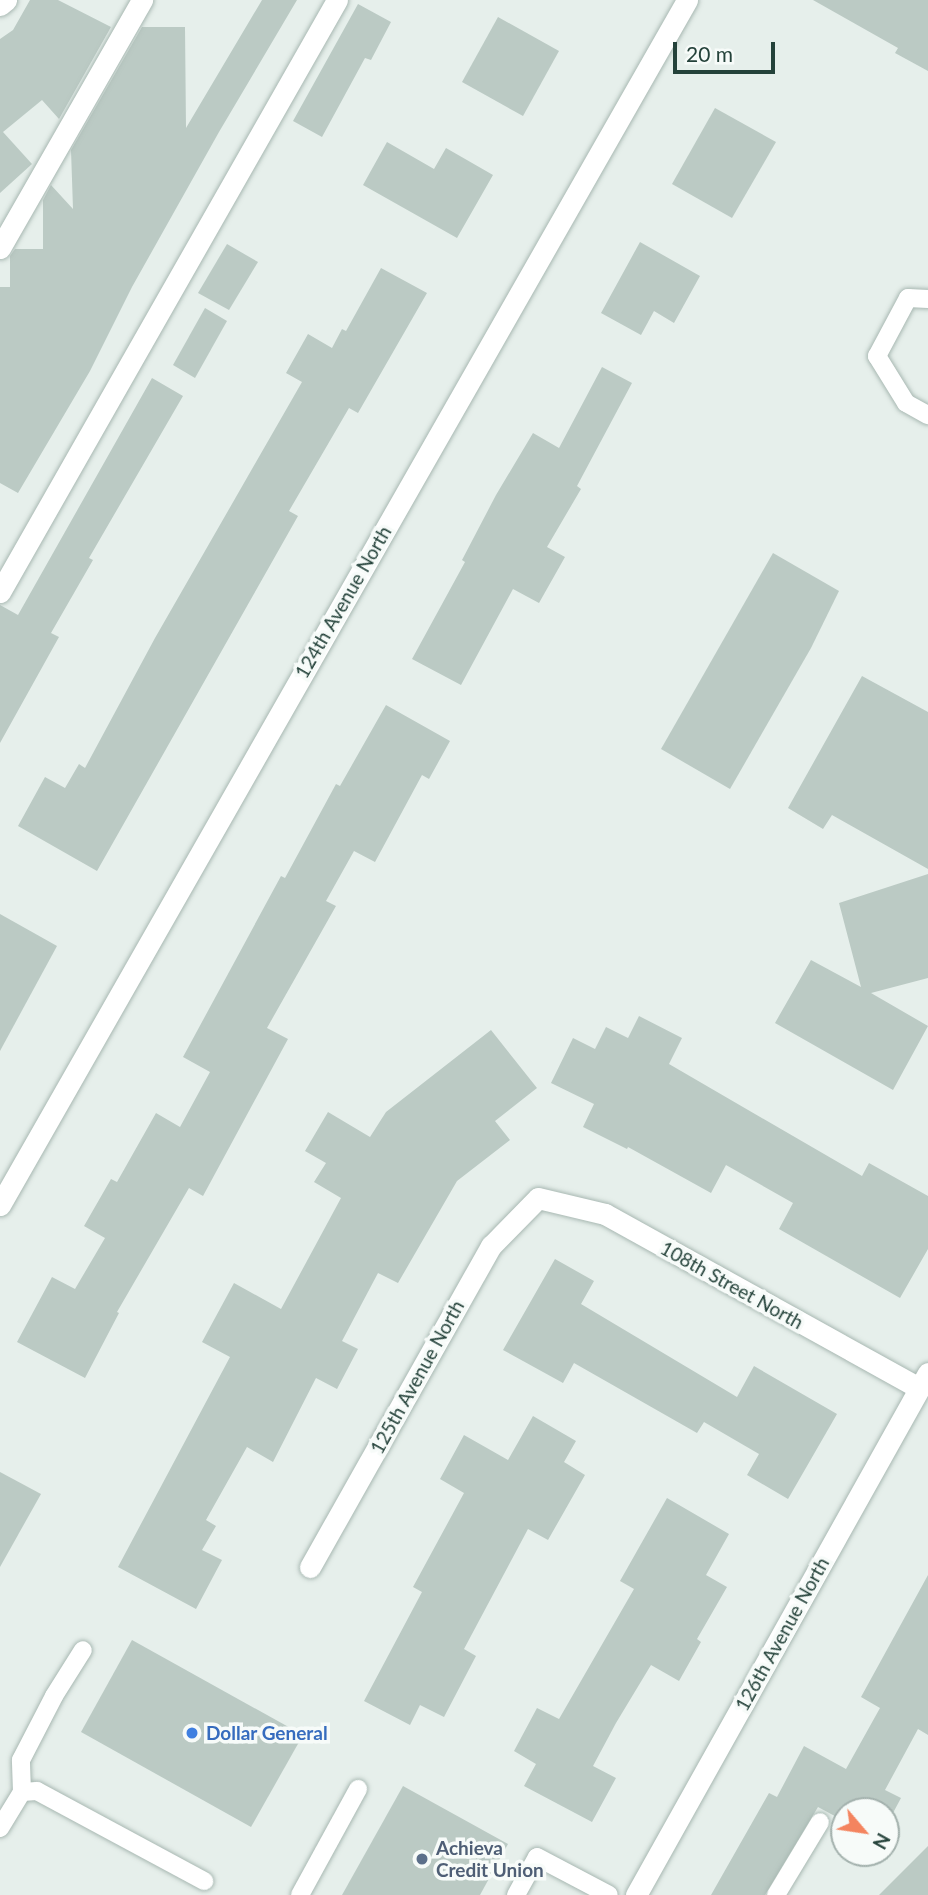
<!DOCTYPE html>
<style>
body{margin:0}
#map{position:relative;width:928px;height:1895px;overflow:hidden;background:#e6efeb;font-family:Lato,sans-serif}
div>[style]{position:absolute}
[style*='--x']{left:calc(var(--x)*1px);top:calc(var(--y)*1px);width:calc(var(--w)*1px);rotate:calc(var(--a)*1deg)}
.building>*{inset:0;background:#bbcac4}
.roads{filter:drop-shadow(0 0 2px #a8b8b2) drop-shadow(0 0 2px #a8b8b2)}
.lane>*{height:18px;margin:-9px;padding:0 9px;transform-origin:9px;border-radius:9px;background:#fff}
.street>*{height:21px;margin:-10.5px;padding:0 10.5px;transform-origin:10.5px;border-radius:10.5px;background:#fff}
.dots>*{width:19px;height:19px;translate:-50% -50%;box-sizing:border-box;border:4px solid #f7fbf9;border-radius:50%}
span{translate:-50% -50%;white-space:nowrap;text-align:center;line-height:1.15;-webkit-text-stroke:7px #f7fbf9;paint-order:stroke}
.street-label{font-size:19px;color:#24423a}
.shop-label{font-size:19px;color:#366cbe;font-weight:700}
.left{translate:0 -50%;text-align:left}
.service-label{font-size:19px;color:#4e5e75;font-weight:700}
.north{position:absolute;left:830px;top:1797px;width:70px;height:70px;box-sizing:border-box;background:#f7fbf9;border:2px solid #a3b1ad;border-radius:50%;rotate:119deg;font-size:19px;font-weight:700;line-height:28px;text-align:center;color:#24423a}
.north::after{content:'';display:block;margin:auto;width:24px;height:32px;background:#f4845f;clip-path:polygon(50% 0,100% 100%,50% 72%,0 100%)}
.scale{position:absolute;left:673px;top:42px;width:102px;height:32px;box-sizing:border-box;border:4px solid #24423a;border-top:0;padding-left:9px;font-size:21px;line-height:24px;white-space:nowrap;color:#24423a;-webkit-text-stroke:5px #f7fbf9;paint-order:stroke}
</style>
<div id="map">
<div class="building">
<i style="clip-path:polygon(30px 0,58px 0,111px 27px,59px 119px,42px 100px,3px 132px,32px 164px,0 193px,0 39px,13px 30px)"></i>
<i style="clip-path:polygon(262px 0,297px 0,219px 132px,132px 287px,90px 371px,18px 493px,0 483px,0 287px,10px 287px,10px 256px,15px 249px,43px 249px,43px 200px,51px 185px,73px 209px,71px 150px,142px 27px,185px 27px,186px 128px)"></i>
<i style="clip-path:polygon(813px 0,928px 0,928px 71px,895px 53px,898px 48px)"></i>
<i style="clip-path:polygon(358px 4px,391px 22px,371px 60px,365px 58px,322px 137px,293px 121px)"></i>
<i style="clip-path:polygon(498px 17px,559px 51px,523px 116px,462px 82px)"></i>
<i style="clip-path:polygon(715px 108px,776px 142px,732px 218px,672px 184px)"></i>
<i style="clip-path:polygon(387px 142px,434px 169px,446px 148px,493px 175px,457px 238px,363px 185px)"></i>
<i style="clip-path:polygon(640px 242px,700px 276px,674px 323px,654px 311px,641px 335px,601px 313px)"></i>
<i style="clip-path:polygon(227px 244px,258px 262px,229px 310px,198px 293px)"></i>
<i style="clip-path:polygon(381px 268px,427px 293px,358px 413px,349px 408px,289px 511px,298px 516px,97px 871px,18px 826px,45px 777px,65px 788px,79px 764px,85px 768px,155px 638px,302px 382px,286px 373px,308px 334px,332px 348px,342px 329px,346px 331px)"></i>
<i style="clip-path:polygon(205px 308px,227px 321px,195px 378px,173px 365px)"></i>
<i style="clip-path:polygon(602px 367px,632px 383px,577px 486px,581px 489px,547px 547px,565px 557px,539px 603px,513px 589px,461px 685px,412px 659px,465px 562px,462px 560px,496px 495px,533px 433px,559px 448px)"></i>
<i style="clip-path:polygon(152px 378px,183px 396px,89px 558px,93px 560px,51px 633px,59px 637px,0 743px,0 605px,18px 615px)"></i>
<i style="clip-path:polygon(773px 553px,839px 591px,811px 648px,730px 789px,661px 749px)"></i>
<i style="clip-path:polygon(862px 676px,928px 712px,928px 869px,832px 815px,823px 829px,788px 808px)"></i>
<i style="clip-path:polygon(386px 705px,450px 741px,429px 779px,422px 775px,375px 862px,354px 851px,326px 901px,336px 906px,267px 1028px,288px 1039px,203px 1196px,189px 1188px,117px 1312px,119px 1313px,85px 1378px,17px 1342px,52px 1277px,75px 1289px,105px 1238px,84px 1226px,111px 1179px,117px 1182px,156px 1113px,180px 1127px,210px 1072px,183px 1057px,281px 876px,285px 878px,336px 784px,340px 786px)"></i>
<i style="clip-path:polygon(928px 874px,928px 978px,871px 993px,928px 1026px,893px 1090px,775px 1023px,811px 960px,861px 987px,839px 903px)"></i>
<i style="clip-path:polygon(0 914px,57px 946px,0 1051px)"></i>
<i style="clip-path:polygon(639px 1016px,682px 1038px,669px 1064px,862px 1176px,869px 1163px,928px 1196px,928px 1249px,900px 1298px,779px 1229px,793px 1203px,726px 1165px,711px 1193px,628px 1147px,627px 1149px,583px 1127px,594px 1104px,551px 1083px,573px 1038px,595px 1049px,606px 1027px,628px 1038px)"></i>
<i style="clip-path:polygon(491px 1030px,537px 1088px,495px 1121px,510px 1140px,457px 1181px,398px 1283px,378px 1273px,342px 1341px,358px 1349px,337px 1389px,316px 1378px,273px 1462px,247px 1447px,206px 1520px,216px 1526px,202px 1550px,222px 1560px,196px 1609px,118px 1567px,230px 1357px,202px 1342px,234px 1283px,281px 1309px,341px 1198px,314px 1182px,326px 1163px,305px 1151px,328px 1112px,370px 1137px,386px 1112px)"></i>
<i style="clip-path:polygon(555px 1259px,594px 1281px,581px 1304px,737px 1397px,754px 1366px,837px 1414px,788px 1499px,747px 1475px,759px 1454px,704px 1422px,697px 1433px,574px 1363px,563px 1383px,503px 1350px)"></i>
<i style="clip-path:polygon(533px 1416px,576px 1441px,564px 1462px,585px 1475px,548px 1540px,528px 1529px,464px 1649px,476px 1656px,444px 1717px,420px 1705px,410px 1725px,364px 1701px,422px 1592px,413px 1587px,464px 1493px,440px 1479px,464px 1435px,508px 1460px)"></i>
<i style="clip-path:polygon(0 1472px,41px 1494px,0 1567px)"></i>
<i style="clip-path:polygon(667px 1498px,729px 1534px,706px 1575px,727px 1587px,697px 1639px,701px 1642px,679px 1681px,651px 1665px,616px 1723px,593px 1766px,616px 1778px,592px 1822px,524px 1786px,536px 1764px,514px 1751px,537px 1708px,559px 1719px,634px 1589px,620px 1581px)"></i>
<i style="clip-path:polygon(928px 1575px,928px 1735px,918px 1729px,885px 1790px,901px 1798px,886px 1826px,886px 1811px,844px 1811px,844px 1821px,818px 1807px,765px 1895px,711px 1895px,769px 1793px,777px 1797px,804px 1746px,846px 1769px,880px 1708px,861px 1697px)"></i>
<i style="clip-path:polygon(132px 1640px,303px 1735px,251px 1827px,81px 1732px)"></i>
<i style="clip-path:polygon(403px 1786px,508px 1844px,480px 1895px,342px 1895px)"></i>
<i style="clip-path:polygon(928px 1846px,928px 1895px,879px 1895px)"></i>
</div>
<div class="roads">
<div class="lane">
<i style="--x:928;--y:299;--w:20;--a:-177"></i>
<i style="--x:908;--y:298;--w:66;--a:118.1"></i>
<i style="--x:877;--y:356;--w:55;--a:58.3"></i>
<i style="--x:906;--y:403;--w:25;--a:29"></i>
<i style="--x:22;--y:1792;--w:32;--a:-92"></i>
<i style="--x:21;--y:1760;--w:72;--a:-62.7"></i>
<i style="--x:54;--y:1696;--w:54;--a:-57.8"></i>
<i style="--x:0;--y:1828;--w:42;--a:-58.6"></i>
<i style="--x:22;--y:1792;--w:15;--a:-4"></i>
<i style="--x:37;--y:1791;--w:190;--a:28.3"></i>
<i style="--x:300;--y:1895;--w:121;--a:-61.3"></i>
<i style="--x:516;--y:1895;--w:43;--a:-61.1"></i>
<i style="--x:537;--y:1857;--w:81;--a:27.8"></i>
<i style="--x:776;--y:1895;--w:85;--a:-58.9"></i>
</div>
<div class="street">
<i style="--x:0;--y:5;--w:8;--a:-40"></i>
<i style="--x:0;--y:248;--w:286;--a:-60.2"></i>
<i style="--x:0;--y:592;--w:681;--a:-60.35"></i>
<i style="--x:0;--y:1205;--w:1387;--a:-60.31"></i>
<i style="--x:310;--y:1567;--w:369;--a:-60.6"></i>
<i style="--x:491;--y:1246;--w:67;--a:-45.6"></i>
<i style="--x:538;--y:1198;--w:69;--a:13.4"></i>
<i style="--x:605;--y:1214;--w:359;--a:29"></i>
<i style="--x:636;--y:1895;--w:598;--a:-60.78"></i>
</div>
</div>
<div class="dots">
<i style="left:192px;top:1733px;background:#3f7fe0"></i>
<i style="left:422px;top:1859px;background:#5c6f8a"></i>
</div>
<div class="street-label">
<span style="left:343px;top:602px;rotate:-60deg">124th Avenue North</span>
<span style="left:732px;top:1285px;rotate:29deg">108th Street North</span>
<span style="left:417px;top:1377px;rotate:-61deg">125th Avenue North</span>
<span style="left:782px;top:1634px;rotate:-61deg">126th Avenue North</span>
</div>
<div class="shop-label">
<span class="left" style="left:206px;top:1733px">Dollar General</span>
</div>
<div class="service-label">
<span class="left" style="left:436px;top:1859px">Achieva<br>Credit Union</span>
</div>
<div class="north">N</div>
<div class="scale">20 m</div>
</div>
